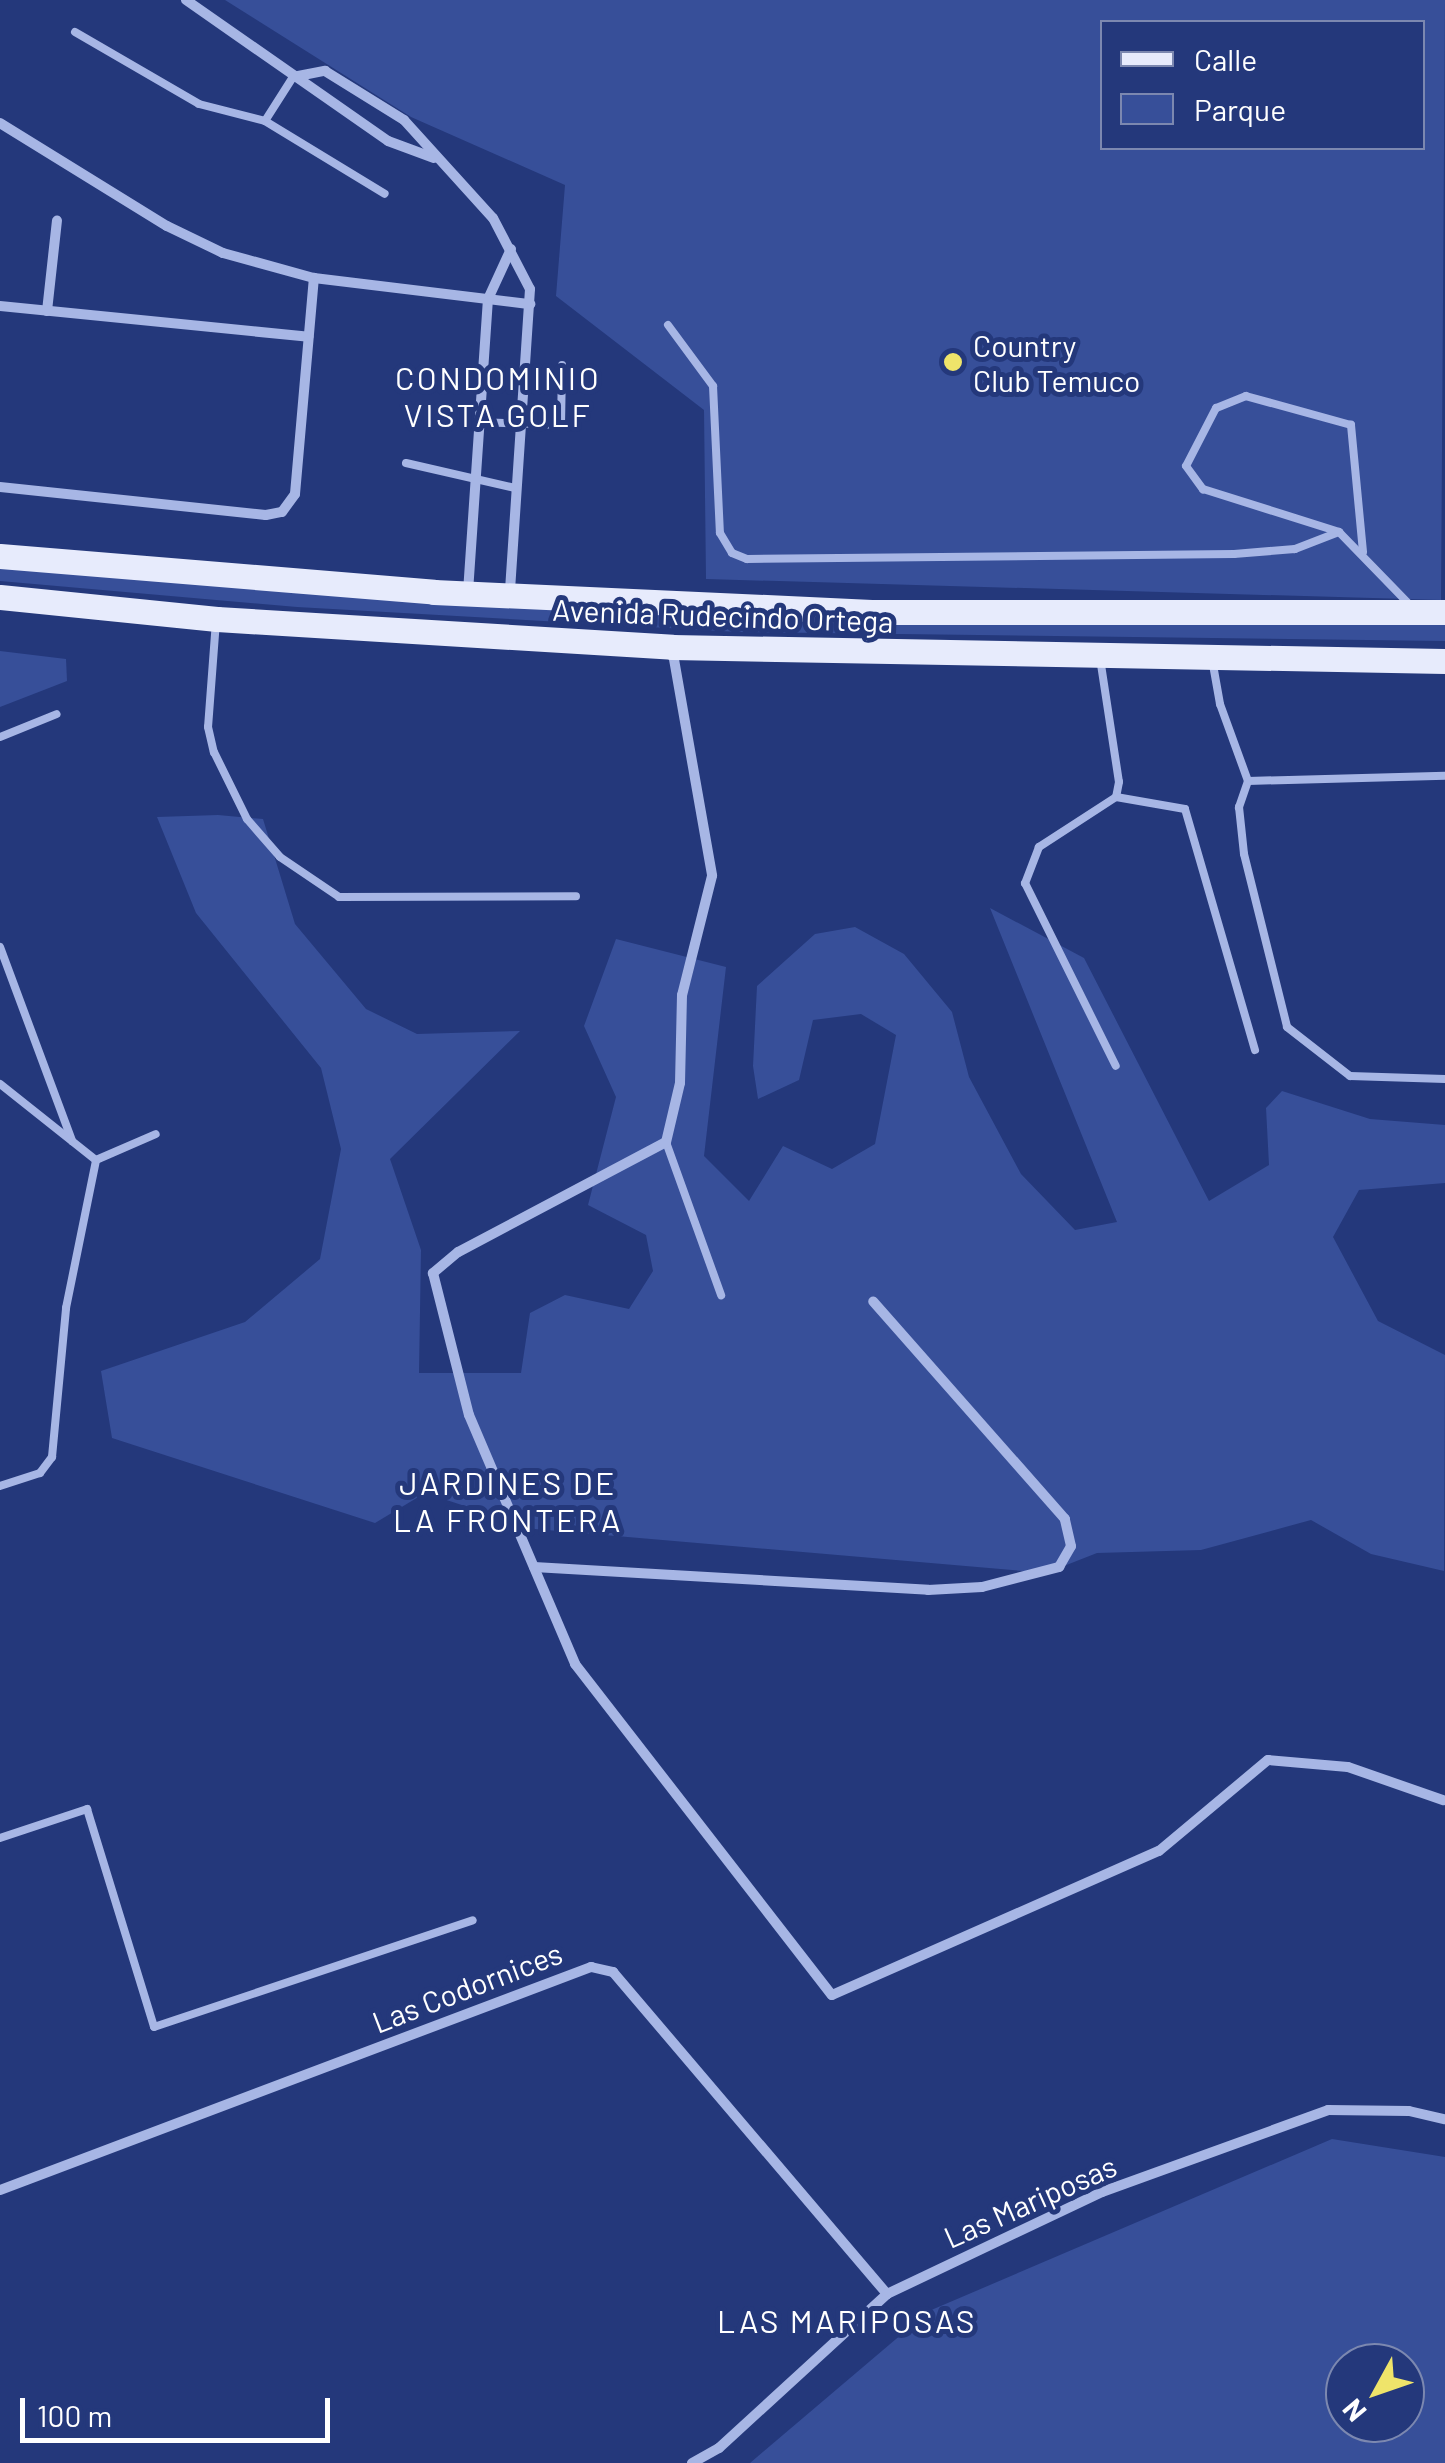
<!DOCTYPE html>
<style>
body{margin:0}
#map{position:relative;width:1445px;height:2463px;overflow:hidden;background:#24387b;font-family:Barlow,sans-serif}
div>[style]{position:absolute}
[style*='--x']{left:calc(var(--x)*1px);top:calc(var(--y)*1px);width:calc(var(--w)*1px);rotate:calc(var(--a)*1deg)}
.green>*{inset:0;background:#374f99}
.lane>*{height:8px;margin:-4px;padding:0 4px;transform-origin:4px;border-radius:4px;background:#a7b6e5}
.street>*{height:10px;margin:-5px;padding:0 5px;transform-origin:5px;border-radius:5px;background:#a7b6e5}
.primary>*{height:25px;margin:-12.5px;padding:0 12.5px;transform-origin:12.5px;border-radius:12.5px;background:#e7ebfc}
.dots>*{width:28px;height:28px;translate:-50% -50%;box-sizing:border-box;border:5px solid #24387b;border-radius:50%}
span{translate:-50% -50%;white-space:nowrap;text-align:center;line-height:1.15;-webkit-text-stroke:10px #24387b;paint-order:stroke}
.poi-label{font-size:30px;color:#fff}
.left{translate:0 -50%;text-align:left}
.street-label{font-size:30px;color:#fff}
.neighbourhood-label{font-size:32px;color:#fff;letter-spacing:2.5px}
.legend{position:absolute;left:1100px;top:20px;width:325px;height:130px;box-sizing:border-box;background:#24387b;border:2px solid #7c88b0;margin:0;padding:12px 18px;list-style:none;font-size:30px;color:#fff}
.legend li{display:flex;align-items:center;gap:20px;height:50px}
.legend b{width:50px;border:2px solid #7c88b0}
.north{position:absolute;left:1325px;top:2343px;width:100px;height:100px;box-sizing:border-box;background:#24387b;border:2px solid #7c88b0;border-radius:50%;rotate:230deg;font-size:28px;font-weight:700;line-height:40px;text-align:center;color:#fff}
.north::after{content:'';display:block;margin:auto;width:35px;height:45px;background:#efe46a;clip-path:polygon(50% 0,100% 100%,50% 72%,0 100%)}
.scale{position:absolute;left:20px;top:2398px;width:310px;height:45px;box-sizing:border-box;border:5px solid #fff;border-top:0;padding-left:12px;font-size:30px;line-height:35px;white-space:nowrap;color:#fff;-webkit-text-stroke:8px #24387b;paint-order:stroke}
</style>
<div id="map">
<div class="green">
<i style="clip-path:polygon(evenodd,225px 0,1445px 0,1441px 600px,706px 579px,704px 410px,556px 296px,565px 185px,411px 117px,225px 0,1102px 22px,1422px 22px,1422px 148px,1102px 148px,1102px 22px)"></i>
<i style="clip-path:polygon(0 563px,738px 616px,1445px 625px,1445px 641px,739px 632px,297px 607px,0 581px)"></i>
<i style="clip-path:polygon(0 651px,66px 659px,67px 681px,0 707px)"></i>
<i style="clip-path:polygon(218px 815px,263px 819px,295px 924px,366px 1009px,417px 1034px,520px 1031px,390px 1159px,421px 1250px,419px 1373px,521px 1373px,530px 1313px,565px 1295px,629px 1309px,653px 1271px,646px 1235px,588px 1205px,616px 1097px,584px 1026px,616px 939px,726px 967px,704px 1156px,749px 1201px,783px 1146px,832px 1169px,875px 1144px,896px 1035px,861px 1014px,813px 1020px,799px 1080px,758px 1099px,753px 1066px,757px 986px,815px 934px,855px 927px,904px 954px,952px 1012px,969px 1077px,1021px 1174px,1075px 1230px,1117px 1222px,990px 908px,1084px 958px,1209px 1201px,1269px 1165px,1266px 1108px,1282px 1091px,1370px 1119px,1445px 1125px,1445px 1183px,1359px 1190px,1333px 1237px,1378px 1321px,1445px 1355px,1444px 1571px,1371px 1554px,1311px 1520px,1201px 1550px,1097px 1553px,1046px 1573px,535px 1529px,425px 1493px,375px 1523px,112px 1438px,101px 1371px,245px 1322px,320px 1259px,341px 1149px,321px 1068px,196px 913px,157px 817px)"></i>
<i style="clip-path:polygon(evenodd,1332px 2139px,1445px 2157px,1445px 2463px,750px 2463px,929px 2311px,1332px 2139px,1345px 2363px,1405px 2363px,1405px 2423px,1345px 2423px,1345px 2363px)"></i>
</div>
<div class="lane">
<i style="--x:75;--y:32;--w:143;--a:30.1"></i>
<i style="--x:199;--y:104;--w:68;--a:14.4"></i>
<i style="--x:293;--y:77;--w:52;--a:122.5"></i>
<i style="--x:265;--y:121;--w:140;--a:31.3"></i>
<i style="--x:668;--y:325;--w:76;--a:53.6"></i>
<i style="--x:713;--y:386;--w:147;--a:87.3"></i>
<i style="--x:720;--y:533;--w:23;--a:59"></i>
<i style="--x:732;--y:553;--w:16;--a:22"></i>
<i style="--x:747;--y:559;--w:487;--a:-0.6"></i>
<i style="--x:1234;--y:554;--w:61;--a:-4.7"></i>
<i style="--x:1295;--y:549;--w:47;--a:-21.1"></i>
<i style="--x:479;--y:422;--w:82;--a:2.1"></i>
<i style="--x:561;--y:425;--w:60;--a:-89"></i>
<i style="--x:406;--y:463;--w:112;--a:12.9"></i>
<i style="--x:1363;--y:552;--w:128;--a:-95.4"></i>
<i style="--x:1351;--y:425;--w:109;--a:-164.6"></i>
<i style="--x:1246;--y:396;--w:32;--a:158"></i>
<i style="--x:1216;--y:408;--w:65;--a:117.3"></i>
<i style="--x:1186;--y:466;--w:29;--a:54"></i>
<i style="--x:1203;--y:489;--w:143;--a:17.5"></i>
<i style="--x:1339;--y:532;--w:100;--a:45.8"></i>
<i style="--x:216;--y:621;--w:106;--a:94.3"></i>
<i style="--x:208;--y:727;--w:26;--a:77"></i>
<i style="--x:214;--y:752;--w:75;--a:63.8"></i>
<i style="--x:247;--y:819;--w:50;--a:49"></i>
<i style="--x:280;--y:857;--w:71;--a:34.1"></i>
<i style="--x:339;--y:897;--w:237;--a:-0.2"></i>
<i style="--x:1100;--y:658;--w:125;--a:81.3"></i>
<i style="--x:1119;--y:782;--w:15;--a:101"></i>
<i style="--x:1116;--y:797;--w:92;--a:147"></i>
<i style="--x:1039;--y:847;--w:39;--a:111"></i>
<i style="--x:1025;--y:883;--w:204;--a:63.6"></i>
<i style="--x:1212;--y:659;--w:46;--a:79.9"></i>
<i style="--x:1220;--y:704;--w:82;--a:70"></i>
<i style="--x:1248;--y:781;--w:28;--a:109"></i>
<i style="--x:1239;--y:807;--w:47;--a:83.9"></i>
<i style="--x:1244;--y:854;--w:178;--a:76"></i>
<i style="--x:1287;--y:1027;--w:80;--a:37.9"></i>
<i style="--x:1350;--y:1076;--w:95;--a:1.8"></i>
<i style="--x:0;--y:737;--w:61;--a:-22"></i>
<i style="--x:1248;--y:781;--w:197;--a:-1.5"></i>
<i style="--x:1116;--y:797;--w:70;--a:9.9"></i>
<i style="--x:1185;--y:809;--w:251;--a:73.8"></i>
<i style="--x:0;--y:947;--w:207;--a:69.6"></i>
<i style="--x:0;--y:1084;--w:122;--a:38.4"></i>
<i style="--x:666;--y:1142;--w:163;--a:70.2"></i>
<i style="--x:0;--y:1486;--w:42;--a:-18"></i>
<i style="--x:40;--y:1473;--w:20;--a:-53"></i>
<i style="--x:52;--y:1457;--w:150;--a:-84.6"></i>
<i style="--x:66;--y:1308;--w:151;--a:-78.5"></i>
<i style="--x:96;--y:1160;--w:65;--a:-23.4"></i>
<i style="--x:0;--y:1838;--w:92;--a:-18.4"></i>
<i style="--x:87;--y:1809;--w:228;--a:72.9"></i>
<i style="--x:154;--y:2027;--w:336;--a:-18.5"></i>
</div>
<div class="street">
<i style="--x:186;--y:0;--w:246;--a:34.9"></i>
<i style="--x:388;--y:141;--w:49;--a:20.3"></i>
<i style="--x:293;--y:77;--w:33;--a:-11"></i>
<i style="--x:325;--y:71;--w:93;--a:31.8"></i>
<i style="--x:404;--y:120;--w:132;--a:47.8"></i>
<i style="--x:493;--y:218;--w:80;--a:62.5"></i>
<i style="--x:530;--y:289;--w:306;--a:93.8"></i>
<i style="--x:0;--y:123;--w:196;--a:31.7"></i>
<i style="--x:167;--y:226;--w:62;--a:25.7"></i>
<i style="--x:223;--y:253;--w:94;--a:15.4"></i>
<i style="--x:314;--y:278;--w:218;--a:6.9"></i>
<i style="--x:0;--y:306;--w:310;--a:5.7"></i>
<i style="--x:47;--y:311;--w:91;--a:-83.7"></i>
<i style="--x:0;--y:487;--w:267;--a:6"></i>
<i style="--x:266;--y:515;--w:16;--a:-11"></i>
<i style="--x:282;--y:512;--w:22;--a:-54"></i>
<i style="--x:295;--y:494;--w:217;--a:-85"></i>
<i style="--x:468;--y:592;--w:294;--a:-86.1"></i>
<i style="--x:488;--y:299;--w:55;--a:-65.3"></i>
<i style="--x:672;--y:648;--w:231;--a:80"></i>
<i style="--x:712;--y:876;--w:123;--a:104.1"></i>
<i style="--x:682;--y:995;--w:88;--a:91.3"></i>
<i style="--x:680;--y:1083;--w:61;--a:103.3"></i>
<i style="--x:666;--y:1142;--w:235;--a:152.1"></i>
<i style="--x:458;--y:1252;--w:33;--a:140"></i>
<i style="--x:433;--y:1273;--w:146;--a:75.8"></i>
<i style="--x:469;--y:1415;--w:271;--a:66.9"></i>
<i style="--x:575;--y:1664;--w:419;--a:52.2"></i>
<i style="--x:832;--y:1995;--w:357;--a:-23.8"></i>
<i style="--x:1159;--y:1851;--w:142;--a:-39.9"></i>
<i style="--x:1268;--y:1760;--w:80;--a:5"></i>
<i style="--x:1348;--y:1767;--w:101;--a:19.2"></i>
<i style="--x:534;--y:1567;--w:395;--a:3.3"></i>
<i style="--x:928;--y:1590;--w:54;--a:-3.2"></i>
<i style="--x:982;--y:1587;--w:80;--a:-14.6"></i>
<i style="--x:1059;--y:1567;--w:24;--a:-60"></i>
<i style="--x:1071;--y:1546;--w:28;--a:-103"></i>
<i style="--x:1065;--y:1519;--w:290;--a:-131.4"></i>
<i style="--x:0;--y:2190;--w:632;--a:-20.67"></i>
<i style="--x:591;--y:1967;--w:23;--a:13"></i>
<i style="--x:613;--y:1972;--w:423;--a:49.6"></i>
<i style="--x:692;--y:2463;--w:31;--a:-29"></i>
<i style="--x:719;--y:2448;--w:228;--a:-42.5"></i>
<i style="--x:887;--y:2294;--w:238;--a:-25.4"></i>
<i style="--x:1102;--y:2192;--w:240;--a:-19.9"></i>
<i style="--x:1328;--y:2110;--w:81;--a:0.7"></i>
<i style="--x:1409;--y:2111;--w:37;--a:13"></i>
</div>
<div class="primary">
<i style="--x:0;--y:556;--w:435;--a:4.7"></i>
<i style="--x:434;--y:592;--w:438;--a:2.6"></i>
<i style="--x:872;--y:612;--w:573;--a:0"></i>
<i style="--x:0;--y:597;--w:218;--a:5.8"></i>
<i style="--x:217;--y:619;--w:456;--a:3.5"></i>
<i style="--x:672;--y:647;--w:773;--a:1.04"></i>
</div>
<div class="dots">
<i style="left:953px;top:362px;background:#efe46a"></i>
</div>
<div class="poi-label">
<span class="left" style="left:973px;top:362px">Country<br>Club Temuco</span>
</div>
<div class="street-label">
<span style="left:723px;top:615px;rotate:2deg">Avenida Rudecindo Ortega</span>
<span style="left:467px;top:1987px;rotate:-21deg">Las Codornices</span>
<span style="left:1030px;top:2201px;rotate:-24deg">Las Mariposas</span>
</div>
<div class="neighbourhood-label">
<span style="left:498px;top:396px">CONDOMINIO<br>VISTA GOLF</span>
<span style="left:508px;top:1501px">JARDINES DE<br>LA FRONTERA</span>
<span style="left:847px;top:2320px">LAS MARIPOSAS</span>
</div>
<ul class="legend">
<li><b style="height:12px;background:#e7ebfc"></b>Calle</li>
<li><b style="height:28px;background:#374f99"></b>Parque</li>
</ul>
<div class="north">N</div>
<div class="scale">100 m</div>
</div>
